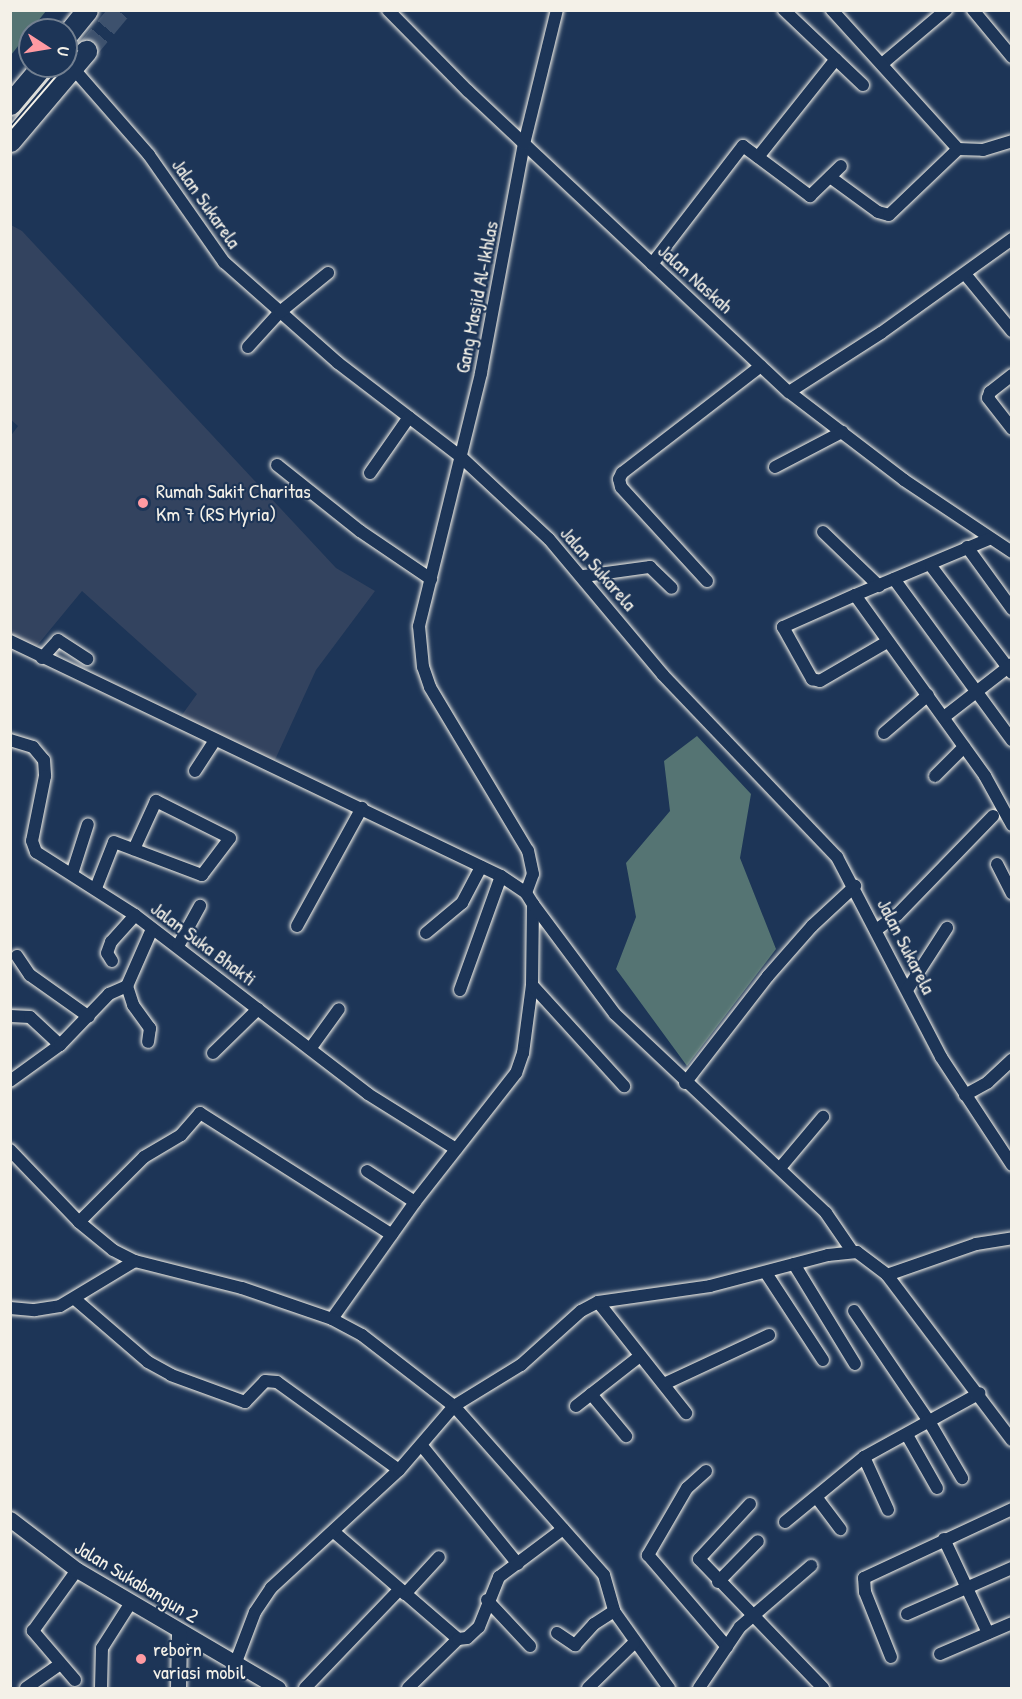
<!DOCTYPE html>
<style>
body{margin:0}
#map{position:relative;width:1022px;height:1699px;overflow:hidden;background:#1d3557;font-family:"Patrick Hand",sans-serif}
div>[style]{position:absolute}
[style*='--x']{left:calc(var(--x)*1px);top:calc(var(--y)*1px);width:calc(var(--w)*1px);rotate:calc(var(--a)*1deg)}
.built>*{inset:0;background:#33435f}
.green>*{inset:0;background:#557473}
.trunk-tunnel>*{height:21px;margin-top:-10.5px;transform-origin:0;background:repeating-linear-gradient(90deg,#3d516d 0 21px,transparent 0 31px)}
.roads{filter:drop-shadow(0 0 2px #f4f1e8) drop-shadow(0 0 2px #f4f1e8)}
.minor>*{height:12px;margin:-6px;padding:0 6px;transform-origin:6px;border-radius:6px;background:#1d3557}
.tertiary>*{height:15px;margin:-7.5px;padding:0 7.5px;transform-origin:7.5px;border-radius:7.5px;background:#1d3557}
.trunk>*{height:21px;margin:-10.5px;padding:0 10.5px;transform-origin:10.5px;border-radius:10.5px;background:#1d3557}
.tram>*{height:1.5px;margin:-0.75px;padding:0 0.75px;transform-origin:0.75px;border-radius:0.75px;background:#f4f1e8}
.dots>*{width:16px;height:16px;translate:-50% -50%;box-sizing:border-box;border:3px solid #1d3557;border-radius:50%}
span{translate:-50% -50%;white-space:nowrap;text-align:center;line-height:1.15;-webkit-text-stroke:4.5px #1d3557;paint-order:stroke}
.street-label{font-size:20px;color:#f4f1e8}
.poi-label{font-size:20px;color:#f4f1e8}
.left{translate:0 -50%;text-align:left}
.frame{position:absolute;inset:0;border:12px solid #f4f1e8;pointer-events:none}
.north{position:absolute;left:18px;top:18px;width:60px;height:60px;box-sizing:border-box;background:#1d3557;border:2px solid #738091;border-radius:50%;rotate:102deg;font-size:16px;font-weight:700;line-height:24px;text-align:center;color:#f4f1e8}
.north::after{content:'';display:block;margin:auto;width:21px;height:27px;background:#ff9aa2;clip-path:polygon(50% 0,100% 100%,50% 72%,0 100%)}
</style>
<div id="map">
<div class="built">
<i style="clip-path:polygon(11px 225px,22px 231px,336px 568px,375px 591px,316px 670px,274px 762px,179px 719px,197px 694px,82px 591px,35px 648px,11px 635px,10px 437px,18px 426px,10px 419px)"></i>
</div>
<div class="green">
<i style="clip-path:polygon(11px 10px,46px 11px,11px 55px,10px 11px)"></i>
<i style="clip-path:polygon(697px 736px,751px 794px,740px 858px,776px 949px,687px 1066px,616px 969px,636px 917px,626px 863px,670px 811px,664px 761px)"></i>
</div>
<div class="trunk-tunnel">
<i style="--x:86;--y:51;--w:53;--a:-50.3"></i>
</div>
<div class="roads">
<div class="minor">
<i style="--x:388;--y:10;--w:114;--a:45.4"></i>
<i style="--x:468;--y:91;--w:440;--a:43.2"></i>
<i style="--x:789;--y:392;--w:145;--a:37.4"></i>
<i style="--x:904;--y:480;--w:130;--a:33.7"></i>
<i style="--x:784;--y:10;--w:109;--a:43.5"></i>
<i style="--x:973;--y:10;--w:61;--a:50.3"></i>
<i style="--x:882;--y:64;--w:84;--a:-40.2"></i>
<i style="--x:72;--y:67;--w:117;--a:48.8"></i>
<i style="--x:149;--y:155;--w:131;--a:55"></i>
<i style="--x:224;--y:262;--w:152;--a:41.5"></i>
<i style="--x:338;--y:363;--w:155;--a:37.4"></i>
<i style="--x:461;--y:457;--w:120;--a:43"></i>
<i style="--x:549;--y:539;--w:177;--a:50"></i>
<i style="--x:663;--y:675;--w:252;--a:46.3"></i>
<i style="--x:837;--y:857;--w:225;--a:62.5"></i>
<i style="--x:941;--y:1057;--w:129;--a:56.7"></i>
<i style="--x:958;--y:149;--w:25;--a:2"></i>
<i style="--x:983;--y:150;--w:30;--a:-17"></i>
<i style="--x:758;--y:157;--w:125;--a:-51.5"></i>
<i style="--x:830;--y:177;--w:59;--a:36.1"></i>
<i style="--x:878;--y:212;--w:11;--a:15"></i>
<i style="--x:889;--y:215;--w:95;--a:-43.7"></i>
<i style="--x:958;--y:149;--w:188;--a:-132.2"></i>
<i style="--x:652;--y:264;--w:149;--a:-52.4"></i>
<i style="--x:743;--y:146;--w:84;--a:36.7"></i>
<i style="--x:810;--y:196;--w:43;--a:-44.1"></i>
<i style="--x:965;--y:274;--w:74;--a:50.5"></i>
<i style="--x:248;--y:347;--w:47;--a:-47.6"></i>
<i style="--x:280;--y:312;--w:62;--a:-39.1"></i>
<i style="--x:1012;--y:375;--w:28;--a:142"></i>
<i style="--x:990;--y:392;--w:6;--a:108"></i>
<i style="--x:988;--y:398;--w:39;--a:52"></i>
<i style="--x:789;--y:392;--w:109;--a:-32.7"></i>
<i style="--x:881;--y:333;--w:161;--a:-35.7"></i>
<i style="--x:277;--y:465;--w:106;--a:38.5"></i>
<i style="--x:360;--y:531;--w:86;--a:34.1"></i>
<i style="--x:775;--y:467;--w:76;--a:-27.6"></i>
<i style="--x:370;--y:473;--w:68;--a:-55.1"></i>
<i style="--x:823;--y:532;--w:78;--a:44"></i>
<i style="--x:989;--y:539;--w:145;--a:157.3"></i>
<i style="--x:855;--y:595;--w:223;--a:54.3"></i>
<i style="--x:985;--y:776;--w:56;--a:61.1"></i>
<i style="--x:967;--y:547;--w:77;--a:54"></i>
<i style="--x:931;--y:566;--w:134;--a:52.9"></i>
<i style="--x:584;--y:576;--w:67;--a:-7.8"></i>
<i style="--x:650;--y:567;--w:30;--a:44"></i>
<i style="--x:894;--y:579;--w:200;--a:53.8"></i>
<i style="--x:707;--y:581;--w:127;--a:-132.5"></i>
<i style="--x:621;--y:487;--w:8;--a:-104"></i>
<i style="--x:619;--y:479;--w:7;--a:-63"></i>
<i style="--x:622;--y:473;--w:175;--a:-37.6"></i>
<i style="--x:855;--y:595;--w:79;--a:156"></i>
<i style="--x:783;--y:627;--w:60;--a:60.9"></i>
<i style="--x:812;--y:679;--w:8;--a:14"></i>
<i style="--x:820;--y:681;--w:78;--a:-30.2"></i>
<i style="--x:10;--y:641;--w:544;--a:25.58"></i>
<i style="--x:501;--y:876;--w:30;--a:34"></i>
<i style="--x:526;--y:893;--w:13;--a:58"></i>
<i style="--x:533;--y:904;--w:81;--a:90.7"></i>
<i style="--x:532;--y:985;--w:69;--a:97.5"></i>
<i style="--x:523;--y:1053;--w:21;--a:109"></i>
<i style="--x:516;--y:1073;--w:164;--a:128.1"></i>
<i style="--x:415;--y:1202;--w:143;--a:125.4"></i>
<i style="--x:42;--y:658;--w:24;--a:-48"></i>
<i style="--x:58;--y:640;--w:35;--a:33"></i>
<i style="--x:944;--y:717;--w:86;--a:-37.9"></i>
<i style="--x:884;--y:733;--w:58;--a:-40.8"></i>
<i style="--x:10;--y:740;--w:24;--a:17"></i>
<i style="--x:33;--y:747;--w:17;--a:50"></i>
<i style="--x:44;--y:760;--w:16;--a:86"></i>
<i style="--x:45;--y:776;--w:66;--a:101.3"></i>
<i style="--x:32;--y:841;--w:12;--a:70"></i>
<i style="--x:36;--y:852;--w:117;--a:32.5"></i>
<i style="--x:135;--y:915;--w:294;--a:37.5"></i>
<i style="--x:368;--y:1094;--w:104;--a:32"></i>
<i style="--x:195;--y:771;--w:37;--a:-57"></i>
<i style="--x:935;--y:776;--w:41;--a:-45"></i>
<i style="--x:997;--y:864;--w:33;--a:63"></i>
<i style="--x:72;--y:874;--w:52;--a:-72.3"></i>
<i style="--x:96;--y:888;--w:49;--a:-68.6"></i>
<i style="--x:114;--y:842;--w:94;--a:20.6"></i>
<i style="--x:202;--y:875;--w:46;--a:-52.9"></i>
<i style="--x:230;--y:838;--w:83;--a:-153.4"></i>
<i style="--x:156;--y:801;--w:53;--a:114.6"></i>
<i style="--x:526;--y:893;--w:20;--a:-70"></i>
<i style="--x:533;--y:874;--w:24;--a:-102"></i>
<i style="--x:528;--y:851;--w:191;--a:-120.9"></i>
<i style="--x:430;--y:687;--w:21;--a:-109"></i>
<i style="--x:423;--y:667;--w:41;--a:-95.6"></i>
<i style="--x:419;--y:626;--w:260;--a:-76.2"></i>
<i style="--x:481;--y:373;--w:233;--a:-79.4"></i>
<i style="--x:524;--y:144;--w:138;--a:-76.2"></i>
<i style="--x:533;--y:904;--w:137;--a:53.3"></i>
<i style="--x:615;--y:1014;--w:290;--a:43.3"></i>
<i style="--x:826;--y:1213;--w:46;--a:55.6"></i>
<i style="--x:297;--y:926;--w:135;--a:-61.2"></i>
<i style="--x:876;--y:930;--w:26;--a:-36"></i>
<i style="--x:897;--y:915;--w:138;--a:-45.9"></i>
<i style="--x:426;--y:933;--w:47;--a:-39.8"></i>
<i style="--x:462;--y:903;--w:41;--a:-62.2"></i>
<i style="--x:178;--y:946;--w:46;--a:-61.2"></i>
<i style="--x:17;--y:956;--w:23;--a:56"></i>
<i style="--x:30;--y:975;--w:72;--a:35.4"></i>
<i style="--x:112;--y:961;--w:9;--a:-122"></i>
<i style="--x:107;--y:953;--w:12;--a:-70"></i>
<i style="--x:111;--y:942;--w:36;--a:-48"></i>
<i style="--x:532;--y:985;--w:137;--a:47.7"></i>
<i style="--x:127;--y:986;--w:20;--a:72"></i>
<i style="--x:133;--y:1005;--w:29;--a:54"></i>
<i style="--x:150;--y:1028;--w:14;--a:98"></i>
<i style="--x:460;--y:990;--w:121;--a:-70.2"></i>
<i style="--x:907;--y:990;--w:74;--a:-57.2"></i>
<i style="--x:10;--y:1016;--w:20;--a:3"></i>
<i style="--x:30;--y:1017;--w:41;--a:43"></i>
<i style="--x:310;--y:1049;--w:49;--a:-54.1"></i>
<i style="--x:213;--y:1053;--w:63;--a:-44.4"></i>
<i style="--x:10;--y:1081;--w:62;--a:-35.8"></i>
<i style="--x:60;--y:1045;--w:71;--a:-46.1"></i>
<i style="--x:109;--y:994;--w:20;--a:-24"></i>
<i style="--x:127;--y:986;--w:62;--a:-66.3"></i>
<i style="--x:685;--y:1083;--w:135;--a:-52.2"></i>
<i style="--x:768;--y:976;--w:67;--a:-48.7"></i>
<i style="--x:812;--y:926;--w:59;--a:-42.9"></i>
<i style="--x:965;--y:1095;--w:26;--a:-29"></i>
<i style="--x:988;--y:1082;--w:33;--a:-43"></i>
<i style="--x:10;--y:1150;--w:100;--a:46.2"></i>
<i style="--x:79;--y:1222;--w:44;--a:39.5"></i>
<i style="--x:113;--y:1250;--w:25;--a:27"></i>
<i style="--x:135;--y:1261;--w:110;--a:14.2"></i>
<i style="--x:242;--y:1288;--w:95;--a:19"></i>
<i style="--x:332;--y:1319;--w:34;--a:28"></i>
<i style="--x:362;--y:1335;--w:116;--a:37.7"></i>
<i style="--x:454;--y:1406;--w:226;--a:48.4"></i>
<i style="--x:604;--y:1575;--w:37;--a:74"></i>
<i style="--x:614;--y:1611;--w:95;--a:54.5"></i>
<i style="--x:780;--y:1168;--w:67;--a:-49.9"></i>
<i style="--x:367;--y:1171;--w:57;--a:32.9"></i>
<i style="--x:79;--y:1222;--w:92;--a:-45"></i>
<i style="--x:144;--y:1157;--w:43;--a:-30.7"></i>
<i style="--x:181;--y:1135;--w:29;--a:-49"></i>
<i style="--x:200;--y:1113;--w:227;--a:32.4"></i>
<i style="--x:794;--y:1264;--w:117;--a:58.6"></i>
<i style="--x:766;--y:1273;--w:104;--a:56.8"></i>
<i style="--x:887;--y:1275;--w:94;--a:-19.2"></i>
<i style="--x:976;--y:1244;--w:36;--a:-9"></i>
<i style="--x:76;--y:1300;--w:95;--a:40.7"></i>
<i style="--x:148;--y:1362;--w:26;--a:29"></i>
<i style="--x:171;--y:1375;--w:79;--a:20"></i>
<i style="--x:245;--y:1402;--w:29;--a:-46"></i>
<i style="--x:265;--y:1381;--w:12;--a:5"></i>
<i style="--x:277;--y:1382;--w:150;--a:35.8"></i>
<i style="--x:598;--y:1302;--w:142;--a:51.6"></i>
<i style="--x:10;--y:1308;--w:25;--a:5"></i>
<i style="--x:35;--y:1310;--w:25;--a:-9"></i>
<i style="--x:60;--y:1306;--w:87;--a:-31"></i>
<i style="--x:854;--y:1311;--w:135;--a:55.8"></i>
<i style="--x:930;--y:1423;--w:64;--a:59.8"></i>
<i style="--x:664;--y:1384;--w:116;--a:-25"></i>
<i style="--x:591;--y:1394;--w:55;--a:50.2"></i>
<i style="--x:576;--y:1406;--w:81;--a:-38"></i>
<i style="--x:907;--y:1435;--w:61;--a:60.5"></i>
<i style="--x:422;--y:1446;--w:152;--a:50.9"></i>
<i style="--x:864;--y:1457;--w:58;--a:65.6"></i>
<i style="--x:706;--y:1471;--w:25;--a:138"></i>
<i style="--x:687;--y:1488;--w:78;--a:120.2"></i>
<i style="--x:648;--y:1555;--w:121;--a:49.3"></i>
<i style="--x:817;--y:1498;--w:39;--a:53"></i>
<i style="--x:750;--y:1504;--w:75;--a:132.8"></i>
<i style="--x:699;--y:1559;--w:179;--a:46.1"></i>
<i style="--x:785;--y:1522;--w:102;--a:-39.4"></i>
<i style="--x:864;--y:1457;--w:132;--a:-28.9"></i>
<i style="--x:334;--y:1532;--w:164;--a:40.8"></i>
<i style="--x:944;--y:1539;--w:104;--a:64.9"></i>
<i style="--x:718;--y:1582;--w:57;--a:-45.7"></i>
<i style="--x:405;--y:1594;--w:50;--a:-47.4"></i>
<i style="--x:487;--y:1600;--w:63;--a:46.9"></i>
<i style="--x:907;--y:1614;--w:115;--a:-23.7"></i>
<i style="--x:557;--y:1633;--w:22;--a:34"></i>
<i style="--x:575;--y:1645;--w:28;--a:-48"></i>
<i style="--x:594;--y:1624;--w:24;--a:-33"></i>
<i style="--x:940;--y:1654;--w:78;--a:-23.3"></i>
<i style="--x:891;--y:1657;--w:70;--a:-111.8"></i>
<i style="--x:865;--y:1592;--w:14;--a:-94"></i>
<i style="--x:864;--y:1578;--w:163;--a:-25"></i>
<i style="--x:236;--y:1662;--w:53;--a:-69.2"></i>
<i style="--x:255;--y:1612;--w:29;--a:-56"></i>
<i style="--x:271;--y:1588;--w:174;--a:-42.7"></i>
<i style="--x:399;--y:1470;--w:84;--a:-49.3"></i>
<i style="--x:454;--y:1406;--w:79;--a:-31.5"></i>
<i style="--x:521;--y:1365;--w:81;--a:-42"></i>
<i style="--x:581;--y:1311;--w:19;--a:-28"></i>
<i style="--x:598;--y:1302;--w:113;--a:-8.1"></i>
<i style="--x:710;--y:1286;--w:122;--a:-14.7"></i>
<i style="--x:828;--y:1255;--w:29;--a:-6"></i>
<i style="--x:857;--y:1252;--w:38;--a:37"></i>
<i style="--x:887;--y:1275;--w:207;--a:52.9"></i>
<i style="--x:75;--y:1680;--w:65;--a:-130.6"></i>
<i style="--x:33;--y:1631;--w:75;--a:-54.2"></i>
<i style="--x:26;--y:1688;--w:40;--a:-34.9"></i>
<i style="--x:101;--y:1688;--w:40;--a:-88.6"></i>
<i style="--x:102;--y:1648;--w:52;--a:-57.5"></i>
<i style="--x:305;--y:1688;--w:136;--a:-46.2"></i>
<i style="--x:408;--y:1688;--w:70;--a:-44.4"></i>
<i style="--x:458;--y:1639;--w:9;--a:-6"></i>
<i style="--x:467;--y:1638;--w:16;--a:-43"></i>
<i style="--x:479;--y:1627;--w:54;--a:-68.2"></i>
<i style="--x:499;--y:1577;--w:80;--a:-36.9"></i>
<i style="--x:588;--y:1688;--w:64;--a:-44.4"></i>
<i style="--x:699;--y:1688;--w:73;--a:-56.1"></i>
<i style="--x:740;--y:1627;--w:94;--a:-40.7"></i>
</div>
<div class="tertiary">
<i style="--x:10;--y:1519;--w:84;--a:37.3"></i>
<i style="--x:77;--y:1570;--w:233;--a:30.4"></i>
<i style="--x:178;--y:1688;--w:54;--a:-88.9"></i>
</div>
<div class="trunk">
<i style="--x:66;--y:36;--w:33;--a:-51"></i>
<i style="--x:10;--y:104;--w:50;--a:-49.9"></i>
<i style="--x:10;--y:141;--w:118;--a:-49.8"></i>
</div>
</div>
<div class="tram">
<i style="--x:66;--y:64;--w:17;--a:-50"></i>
<i style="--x:10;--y:130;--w:84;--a:-49.3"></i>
</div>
<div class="dots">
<i style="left:143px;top:503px;background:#ff9aa2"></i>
<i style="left:141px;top:1659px;background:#ff9aa2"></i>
</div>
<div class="street-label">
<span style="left:207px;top:203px;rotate:55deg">Jalan Sukarela</span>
<span style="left:696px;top:278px;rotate:42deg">Jalan Naskah</span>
<span style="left:476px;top:297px;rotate:-79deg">Gang Masjid Al-Ikhlas</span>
<span style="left:599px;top:568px;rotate:49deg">Jalan Sukarela</span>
<span style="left:204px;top:943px;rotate:37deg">Jalan Suka Bhakti</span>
<span style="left:907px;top:946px;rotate:63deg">Jalan Sukarela</span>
<span style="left:137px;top:1581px;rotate:31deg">Jalan Sukabangun 2</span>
</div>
<div class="poi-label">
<span class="left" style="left:156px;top:502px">Rumah Sakit Charitas<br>Km 7 (RS Myria)</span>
<span class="left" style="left:153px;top:1660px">reborn<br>variasi mobil</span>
</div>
<div class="frame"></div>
<div class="north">U</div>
</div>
